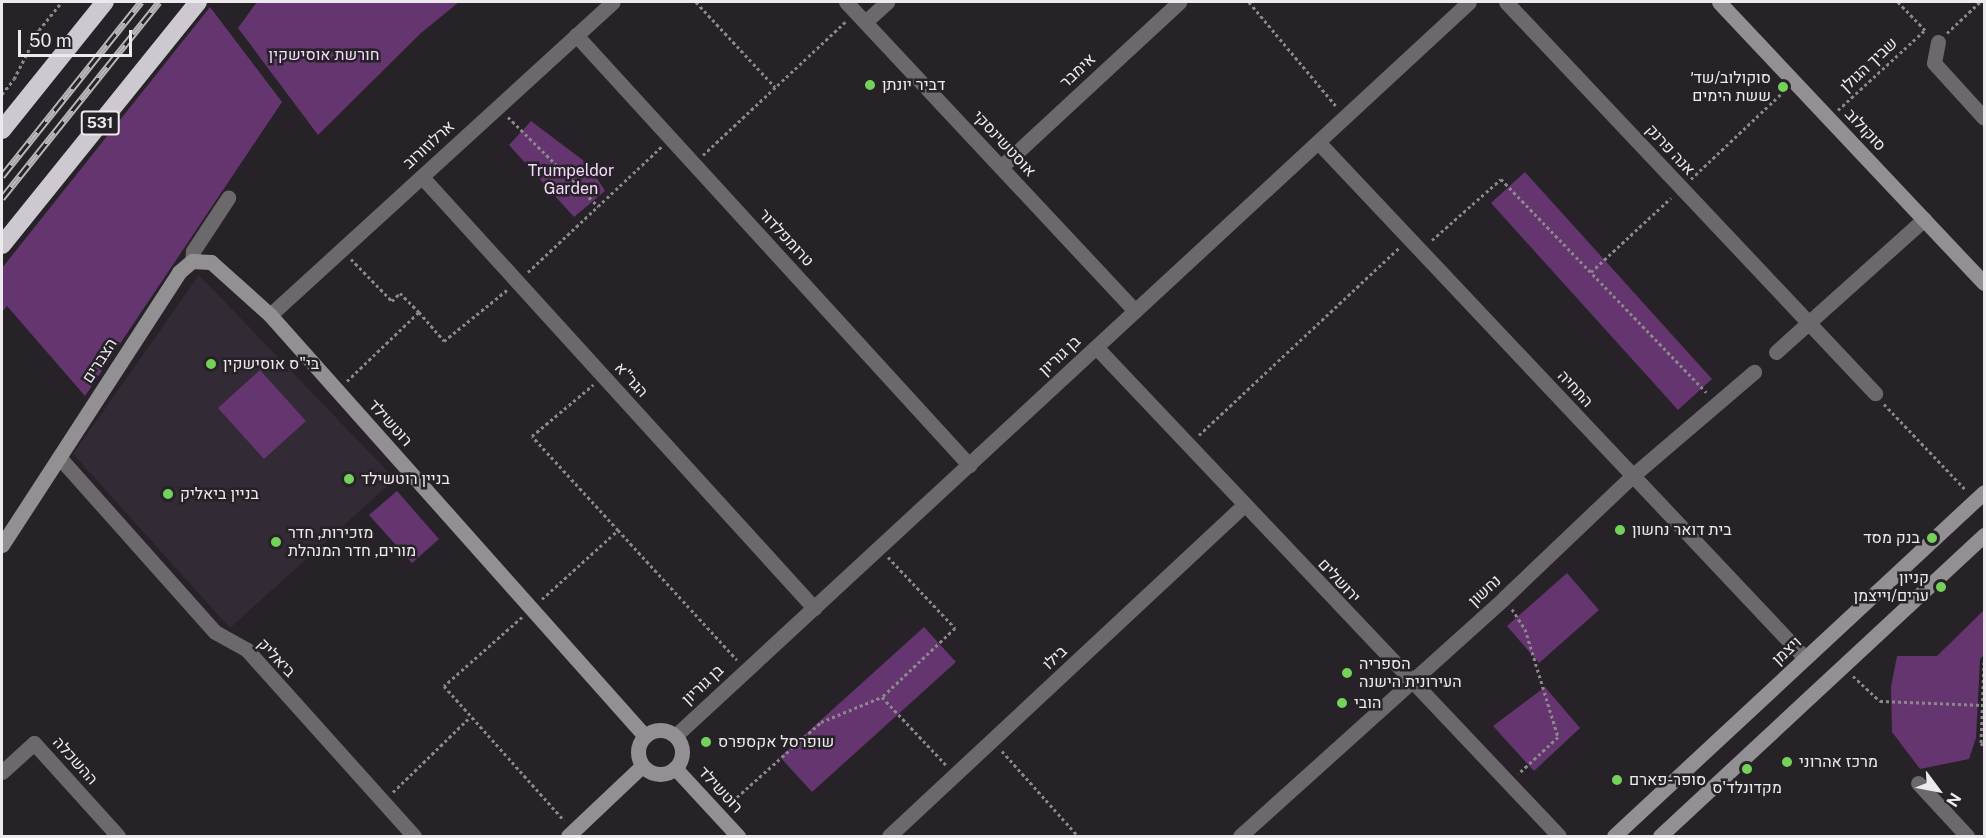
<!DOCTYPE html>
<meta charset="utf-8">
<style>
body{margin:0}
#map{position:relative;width:1986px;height:838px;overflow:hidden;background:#262227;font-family:"Public Sans",Heebo,sans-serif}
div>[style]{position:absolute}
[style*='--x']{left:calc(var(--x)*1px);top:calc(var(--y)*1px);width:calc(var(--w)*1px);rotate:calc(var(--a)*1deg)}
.built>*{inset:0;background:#322a34}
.green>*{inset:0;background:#653570}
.path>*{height:3px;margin-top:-1.5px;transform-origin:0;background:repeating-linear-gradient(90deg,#8b878b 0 3px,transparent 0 6px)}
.street>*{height:15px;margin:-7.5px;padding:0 7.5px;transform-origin:7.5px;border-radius:7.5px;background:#6b696b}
.secondary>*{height:15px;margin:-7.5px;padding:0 7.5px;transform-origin:7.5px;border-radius:7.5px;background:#939094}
.secondary>.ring{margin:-7.5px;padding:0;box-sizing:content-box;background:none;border:15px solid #939094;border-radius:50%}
.highway>*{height:18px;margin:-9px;padding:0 9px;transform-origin:9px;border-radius:9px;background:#cec9d0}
.rail>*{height:7px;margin-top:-3.5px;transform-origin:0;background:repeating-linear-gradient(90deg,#262227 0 14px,#b9b5b9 0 28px);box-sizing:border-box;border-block:2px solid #b9b5b9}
.dots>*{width:16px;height:16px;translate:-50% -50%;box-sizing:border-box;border:3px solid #262227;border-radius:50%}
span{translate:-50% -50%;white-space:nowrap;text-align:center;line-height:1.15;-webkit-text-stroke:5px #262227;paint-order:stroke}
.shield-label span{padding:2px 4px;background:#262227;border:2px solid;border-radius:4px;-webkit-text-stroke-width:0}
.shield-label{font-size:15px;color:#edeaed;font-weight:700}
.park-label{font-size:16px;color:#f4d8fb}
.street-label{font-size:16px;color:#edeaed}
.poi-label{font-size:16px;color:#edeaed}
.right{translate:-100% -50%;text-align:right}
.left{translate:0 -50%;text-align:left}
.frame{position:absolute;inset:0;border:3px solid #edeaed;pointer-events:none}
.north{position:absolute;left:1908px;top:760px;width:60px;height:60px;-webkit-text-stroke:4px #262227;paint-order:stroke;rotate:122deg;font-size:16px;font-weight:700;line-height:24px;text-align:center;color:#edeaed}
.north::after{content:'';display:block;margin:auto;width:21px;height:27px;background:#edeaed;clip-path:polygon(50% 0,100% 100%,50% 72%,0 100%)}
.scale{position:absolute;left:18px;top:30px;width:114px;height:27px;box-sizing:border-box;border:3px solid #edeaed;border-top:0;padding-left:8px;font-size:18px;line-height:21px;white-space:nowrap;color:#edeaed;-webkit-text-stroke:4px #262227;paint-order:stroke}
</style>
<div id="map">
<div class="built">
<i style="clip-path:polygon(199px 275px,395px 479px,230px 628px,73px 454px)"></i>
</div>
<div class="green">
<i style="clip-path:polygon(257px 2px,459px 2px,421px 33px,318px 135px,238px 28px)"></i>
<i style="clip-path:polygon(210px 7px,282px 102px,85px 396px,7px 306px,2px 312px,2px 268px)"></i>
<i style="clip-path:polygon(531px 121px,588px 164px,605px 191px,574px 217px,509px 145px)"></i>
<i style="clip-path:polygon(1525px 172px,1712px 379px,1678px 410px,1491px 203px)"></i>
<i style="clip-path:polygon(260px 370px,306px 421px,264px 459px,218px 408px)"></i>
<i style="clip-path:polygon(397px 491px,439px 539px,412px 563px,369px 515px)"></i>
<i style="clip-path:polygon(1567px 573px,1599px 610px,1539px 663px,1507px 626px)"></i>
<i style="clip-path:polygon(1984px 610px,1984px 655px,1980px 659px,1976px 738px,1969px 759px,1920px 769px,1892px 732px,1891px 687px,1897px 656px,1937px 656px)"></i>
<i style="clip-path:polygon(924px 627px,956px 662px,812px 792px,780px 757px)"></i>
<i style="clip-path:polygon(1545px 687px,1580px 728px,1534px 771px,1493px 726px)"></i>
</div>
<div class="path">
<i style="--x:696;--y:2;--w:116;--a:47.1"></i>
<i style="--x:1249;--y:2;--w:136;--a:50.1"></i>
<i style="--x:1898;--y:2;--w:39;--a:46"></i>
<i style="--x:1947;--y:33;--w:45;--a:-43.2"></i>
<i style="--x:2;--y:94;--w:19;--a:-51"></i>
<i style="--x:14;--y:79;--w:55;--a:-63"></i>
<i style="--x:39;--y:30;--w:36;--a:-51"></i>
<i style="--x:1838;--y:110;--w:118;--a:-42.6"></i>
<i style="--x:508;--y:117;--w:127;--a:44.7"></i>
<i style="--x:703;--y:155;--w:195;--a:-43.1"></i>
<i style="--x:1691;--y:179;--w:128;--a:-43.4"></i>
<i style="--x:1432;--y:240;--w:92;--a:-41.5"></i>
<i style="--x:1501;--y:179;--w:296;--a:46.1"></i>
<i style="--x:351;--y:259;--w:59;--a:45.7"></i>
<i style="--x:392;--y:301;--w:11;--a:-45"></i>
<i style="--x:400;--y:293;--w:27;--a:45"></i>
<i style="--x:528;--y:272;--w:183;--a:-43.2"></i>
<i style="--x:1591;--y:272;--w:109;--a:-42.8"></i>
<i style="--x:347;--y:381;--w:100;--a:-43.8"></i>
<i style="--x:419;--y:312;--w:38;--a:49"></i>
<i style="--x:444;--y:341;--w:81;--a:-39"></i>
<i style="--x:1884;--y:404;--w:119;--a:46.4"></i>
<i style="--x:1199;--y:435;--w:275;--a:-43.1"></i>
<i style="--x:618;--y:530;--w:176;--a:47.5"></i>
<i style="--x:888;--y:557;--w:98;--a:46.7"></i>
<i style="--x:955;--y:628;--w:100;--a:136.6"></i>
<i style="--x:882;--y:697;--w:93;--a:46.7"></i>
<i style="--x:542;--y:599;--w:103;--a:-42.2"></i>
<i style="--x:618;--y:530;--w:127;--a:-132.5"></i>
<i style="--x:532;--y:436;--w:80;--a:-39.9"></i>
<i style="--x:1512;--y:609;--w:24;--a:57"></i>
<i style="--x:1525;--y:629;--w:113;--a:73"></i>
<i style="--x:1558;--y:737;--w:54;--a:137.2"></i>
<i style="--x:522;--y:617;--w:104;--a:138.5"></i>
<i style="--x:444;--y:686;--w:180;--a:48.2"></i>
<i style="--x:1984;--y:662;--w:81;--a:92.1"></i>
<i style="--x:1981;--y:743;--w:4;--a:45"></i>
<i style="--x:1853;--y:676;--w:37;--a:43"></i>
<i style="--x:1880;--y:701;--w:104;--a:2.2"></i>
<i style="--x:1002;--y:751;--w:114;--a:48.2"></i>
<i style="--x:393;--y:792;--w:107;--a:-44.2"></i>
<i style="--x:728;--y:805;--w:125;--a:-41.7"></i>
<i style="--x:821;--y:722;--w:66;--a:-22.3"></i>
</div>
<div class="street">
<i style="--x:846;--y:2;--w:423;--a:46.9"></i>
<i style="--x:1506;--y:2;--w:538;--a:46.66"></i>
<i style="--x:865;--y:22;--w:30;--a:-42"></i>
<i style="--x:576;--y:35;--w:583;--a:47.57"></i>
<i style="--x:1938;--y:42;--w:21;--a:101"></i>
<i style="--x:1934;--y:63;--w:74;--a:47.7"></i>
<i style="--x:1319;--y:143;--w:708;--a:46.66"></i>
<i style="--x:1001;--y:167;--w:243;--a:-42.8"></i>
<i style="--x:422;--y:177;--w:583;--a:47.71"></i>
<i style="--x:192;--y:261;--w:10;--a:-84"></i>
<i style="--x:193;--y:251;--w:64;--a:-56.6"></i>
<i style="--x:270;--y:315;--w:464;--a:-42.4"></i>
<i style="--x:1096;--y:347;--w:673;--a:46.56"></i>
<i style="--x:1776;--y:352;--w:199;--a:-41.9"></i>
<i style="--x:59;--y:457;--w:234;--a:48.3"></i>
<i style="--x:215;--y:632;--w:37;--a:29"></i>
<i style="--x:247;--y:650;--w:250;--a:48.1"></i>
<i style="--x:675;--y:736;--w:1081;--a:-42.75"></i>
<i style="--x:2;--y:772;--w:43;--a:-42.2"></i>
<i style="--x:34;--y:743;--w:125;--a:47.9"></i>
<i style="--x:1918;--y:783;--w:72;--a:47.2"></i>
<i style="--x:889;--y:836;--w:485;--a:-43"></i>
<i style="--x:1240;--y:836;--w:355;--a:-42"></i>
<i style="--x:1504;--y:598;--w:175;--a:-43.6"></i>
<i style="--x:1631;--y:477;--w:162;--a:-40.5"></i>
</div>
<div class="secondary">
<i style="--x:1719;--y:2;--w:386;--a:46.7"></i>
<i style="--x:2;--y:545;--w:325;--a:-57"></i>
<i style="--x:179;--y:272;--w:17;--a:-40"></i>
<i style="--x:192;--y:261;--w:19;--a:3"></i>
<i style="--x:211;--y:262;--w:79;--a:41.9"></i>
<i style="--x:270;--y:315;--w:564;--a:48.31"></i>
<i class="ring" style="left:638px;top:730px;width:29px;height:29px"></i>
<i style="--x:675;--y:768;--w:93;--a:47.2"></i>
<i style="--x:568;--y:836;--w:102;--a:-43.4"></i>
<i style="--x:1614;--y:836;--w:505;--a:-42.91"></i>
<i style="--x:1660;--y:836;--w:442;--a:-42.9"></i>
</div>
<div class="highway">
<i style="--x:2;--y:130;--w:164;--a:-51.2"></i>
<i style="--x:2;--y:245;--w:312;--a:-51.1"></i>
</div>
<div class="rail">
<i style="--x:2;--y:176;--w:223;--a:-51.4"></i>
<i style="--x:2;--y:198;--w:251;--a:-51.3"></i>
</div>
<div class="dots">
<i style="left:870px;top:85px;background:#74d25b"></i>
<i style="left:1783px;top:87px;background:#74d25b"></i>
<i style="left:211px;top:364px;background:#74d25b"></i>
<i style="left:349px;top:479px;background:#74d25b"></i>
<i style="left:168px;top:494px;background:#74d25b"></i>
<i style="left:1620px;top:530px;background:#74d25b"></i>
<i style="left:1932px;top:538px;background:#74d25b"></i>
<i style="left:276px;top:542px;background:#74d25b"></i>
<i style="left:1941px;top:587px;background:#74d25b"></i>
<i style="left:1347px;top:673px;background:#74d25b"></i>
<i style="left:1342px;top:703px;background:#74d25b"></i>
<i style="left:706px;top:742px;background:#74d25b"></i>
<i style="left:1787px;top:762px;background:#74d25b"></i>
<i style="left:1747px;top:769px;background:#74d25b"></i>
<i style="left:1617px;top:780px;background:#74d25b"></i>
</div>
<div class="shield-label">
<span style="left:100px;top:123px">531</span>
</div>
<div class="park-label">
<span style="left:324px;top:55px">חורשת אוסישקין</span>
<span style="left:571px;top:180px">Trumpeldor<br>Garden</span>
</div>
<div class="street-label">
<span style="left:1869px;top:65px;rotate:-43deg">שביך הגולן</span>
<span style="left:1078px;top:71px;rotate:-43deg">אימבר</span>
<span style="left:1865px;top:130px;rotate:47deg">סוקולוב</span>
<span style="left:1004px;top:144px;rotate:47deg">אוסטשינסקי</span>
<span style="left:429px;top:145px;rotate:-42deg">ארלוזורוב</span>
<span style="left:1670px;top:150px;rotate:47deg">אנה פרנק</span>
<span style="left:786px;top:238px;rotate:47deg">טרומפלדור</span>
<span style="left:1060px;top:356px;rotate:-43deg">בן גוריון</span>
<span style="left:100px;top:361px;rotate:-57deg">הצברים</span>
<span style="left:631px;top:380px;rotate:48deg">הגר"א</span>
<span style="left:1575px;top:389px;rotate:47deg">התחיה</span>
<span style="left:390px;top:423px;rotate:48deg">רוטשילד</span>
<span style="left:1339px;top:581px;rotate:47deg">ירושלים</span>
<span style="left:1485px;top:591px;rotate:-43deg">נחשון</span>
<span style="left:1787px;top:651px;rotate:-43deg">ויצמן</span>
<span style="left:276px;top:658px;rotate:46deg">ביאליק</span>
<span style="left:1055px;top:658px;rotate:-43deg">בילו</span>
<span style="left:703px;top:685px;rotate:-43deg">בן גוריון</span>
<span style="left:75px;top:761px;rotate:48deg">ההשכלה</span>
<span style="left:720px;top:790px;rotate:47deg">רוטשילד</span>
</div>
<div class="poi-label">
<span class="right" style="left:1771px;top:87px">סוקולוב/שד׳<br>ששת הימים</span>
<span class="left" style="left:882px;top:85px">דביר יונתן</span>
<span class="left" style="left:223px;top:364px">בי"ס אוסישקין</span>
<span class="left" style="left:361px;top:479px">בניין רוטשילד</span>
<span class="left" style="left:180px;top:494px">בניין ביאליק</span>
<span class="left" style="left:1632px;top:530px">בית דואר נחשון</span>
<span class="left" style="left:288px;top:542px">מזכירות, חדר<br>מורים, חדר המנהלת</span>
<span class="right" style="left:1920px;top:538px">בנק מסד</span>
<span class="right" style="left:1929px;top:587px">קניון<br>ערים/וייצמן</span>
<span class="left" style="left:1359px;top:673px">הספריה<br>העירונית הישנה</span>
<span class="left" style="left:1354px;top:703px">הובי</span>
<span class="left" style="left:718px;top:742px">שופרסל אקספרס</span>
<span class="left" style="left:1799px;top:762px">מרכז אהרוני</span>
<span class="left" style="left:1629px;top:780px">סופר-פארם</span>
<span style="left:1747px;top:788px">מקדונלד'ס</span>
</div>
<div class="frame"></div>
<div class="north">N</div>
<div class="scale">50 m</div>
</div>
